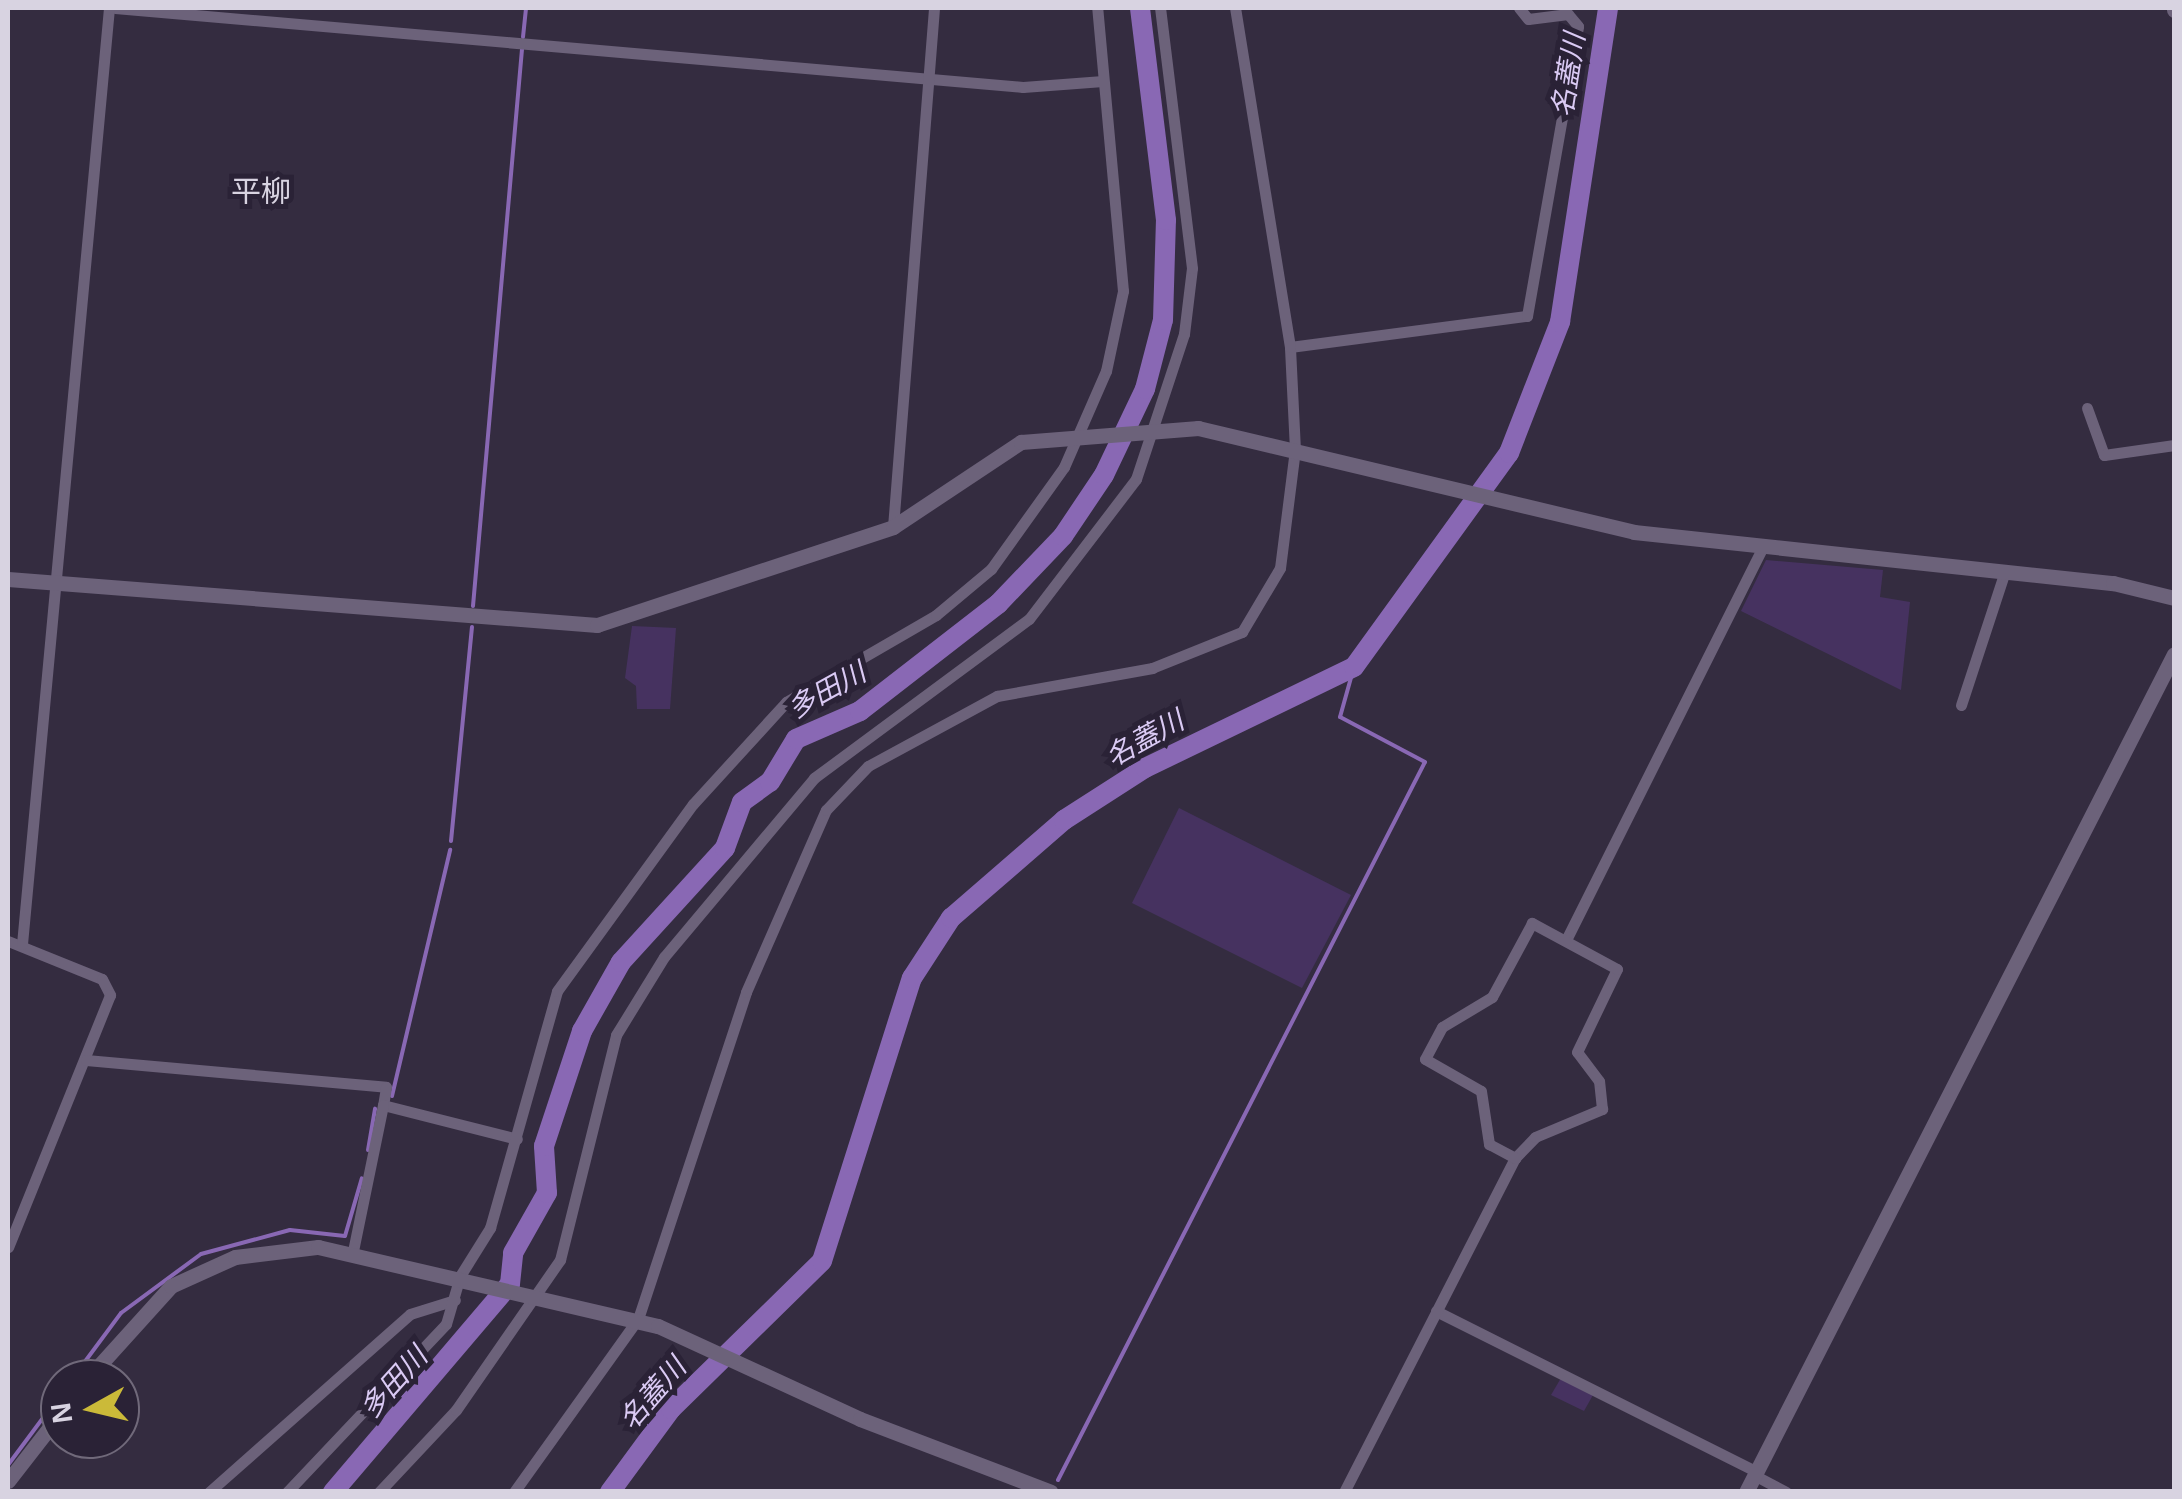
<!DOCTYPE html>
<meta charset="utf-8">
<style>
body{margin:0}
#map{position:relative;width:2182px;height:1499px;overflow:hidden;background:#342c40;font-family:Helvetica,"Noto Sans JP",sans-serif}
div>[style]{position:absolute}
[style*='--x']{left:calc(var(--x)*1px);top:calc(var(--y)*1px);width:calc(var(--w)*1px);rotate:calc(var(--a)*1deg)}
.green>*{inset:0;background:#463260}
.stream>*{height:4px;margin:-2px;padding:0 2px;transform-origin:2px;border-radius:2px;background:#8968b4}
.river>*{height:20px;margin:-10px;padding:0 10px;transform-origin:10px;border-radius:10px;background:#8968b4}
.minor>*{height:11px;margin:-5.5px;padding:0 5.5px;transform-origin:5.5px;border-radius:5.5px;background:#6c627a}
.tertiary>*{height:15px;margin:-7.5px;padding:0 7.5px;transform-origin:7.5px;border-radius:7.5px;background:#6c627a}
span{translate:-50% -50%;white-space:nowrap;text-align:center;line-height:1.15;-webkit-text-stroke:10px #2a2236;paint-order:stroke}
.water-label{font-size:28px;color:#dacaf4;font-style:italic}
.quarter-label{font-size:30px;color:#d8d3e1}
.frame{position:absolute;inset:0;border:10px solid #d8d3e1;pointer-events:none}
.north{position:absolute;left:40px;top:1359px;width:100px;height:100px;box-sizing:border-box;background:#2a2236;border:2px solid #70697a;border-radius:50%;rotate:262deg;font-size:28px;font-weight:700;line-height:40px;text-align:center;color:#d8d3e1}
.north::after{content:'';display:block;margin:auto;width:35px;height:45px;background:#cbba39;clip-path:polygon(50% 0,100% 100%,50% 72%,0 100%)}
</style>
<div id="map">
<div class="green">
<i style="clip-path:polygon(1766px 560px,1883px 570px,1880px 597px,1910px 602px,1901px 690px,1741px 611px)"></i>
<i style="clip-path:polygon(632px 626px,676px 628px,670px 709px,637px 709px,636px 686px,625px 678px)"></i>
<i style="clip-path:polygon(1179px 808px,1351px 895px,1302px 988px,1132px 903px)"></i>
<i style="clip-path:polygon(1561px 1378px,1593px 1395px,1584px 1411px,1551px 1395px)"></i>
</div>
<div class="stream">
<i style="--x:523;--y:37;--w:29;--a:-84"></i>
<i style="--x:473;--y:606;--w:559;--a:-84.97"></i>
<i style="--x:451;--y:841;--w:215;--a:-84.4"></i>
<i style="--x:392;--y:1096;--w:253;--a:-76.7"></i>
<i style="--x:368;--y:1150;--w:42;--a:-80.3"></i>
<i style="--x:72;--y:1379;--w:82;--a:-53.4"></i>
<i style="--x:121;--y:1313;--w:99;--a:-36.4"></i>
<i style="--x:201;--y:1254;--w:92;--a:-15.1"></i>
<i style="--x:290;--y:1230;--w:55;--a:6.2"></i>
<i style="--x:345;--y:1236;--w:60;--a:-73.7"></i>
<i style="--x:8;--y:1465;--w:87;--a:-53.4"></i>
<i style="--x:1058;--y:1480;--w:806;--a:-62.93"></i>
<i style="--x:1425;--y:762;--w:96;--a:-152.1"></i>
<i style="--x:1340;--y:717;--w:52;--a:-74.4"></i>
</div>
<div class="river">
<i style="--x:333;--y:1492;--w:273;--a:-49.6"></i>
<i style="--x:510;--y:1284;--w:31;--a:-84"></i>
<i style="--x:513;--y:1253;--w:69;--a:-60.5"></i>
<i style="--x:547;--y:1193;--w:47;--a:-93.7"></i>
<i style="--x:544;--y:1146;--w:121;--a:-71.7"></i>
<i style="--x:582;--y:1031;--w:79;--a:-60.5"></i>
<i style="--x:621;--y:962;--w:154;--a:-47.6"></i>
<i style="--x:725;--y:848;--w:49;--a:-69.7"></i>
<i style="--x:742;--y:802;--w:34;--a:-36"></i>
<i style="--x:770;--y:782;--w:50;--a:-58.8"></i>
<i style="--x:796;--y:739;--w:70;--a:-23.6"></i>
<i style="--x:860;--y:711;--w:175;--a:-37.8"></i>
<i style="--x:998;--y:604;--w:94;--a:-46.3"></i>
<i style="--x:1063;--y:536;--w:73;--a:-56.1"></i>
<i style="--x:1104;--y:475;--w:95;--a:-64.5"></i>
<i style="--x:1145;--y:389;--w:71;--a:-75.4"></i>
<i style="--x:1163;--y:320;--w:100;--a:-88.3"></i>
<i style="--x:1166;--y:220;--w:214;--a:-97"></i>
<i style="--x:610;--y:1492;--w:103;--a:-53.7"></i>
<i style="--x:671;--y:1409;--w:211;--a:-44.4"></i>
<i style="--x:822;--y:1261;--w:297;--a:-72.4"></i>
<i style="--x:912;--y:978;--w:72;--a:-57"></i>
<i style="--x:951;--y:918;--w:150;--a:-40.9"></i>
<i style="--x:1064;--y:820;--w:96;--a:-32.7"></i>
<i style="--x:1145;--y:768;--w:232;--a:-25.8"></i>
<i style="--x:1354;--y:667;--w:264;--a:-54.1"></i>
<i style="--x:1509;--y:453;--w:141;--a:-68.7"></i>
<i style="--x:1560;--y:322;--w:318;--a:-81.3"></i>
</div>
<div class="minor">
<i style="--x:115;--y:8;--w:911;--a:4.97"></i>
<i style="--x:1023;--y:87;--w:80;--a:-4.3"></i>
<i style="--x:1290;--y:347;--w:239;--a:-7.5"></i>
<i style="--x:1527;--y:316;--w:294;--a:-80"></i>
<i style="--x:1578;--y:26;--w:16;--a:-130"></i>
<i style="--x:1568;--y:14;--w:40;--a:172.9"></i>
<i style="--x:1528;--y:19;--w:14;--a:-129"></i>
<i style="--x:2087;--y:408;--w:50;--a:70.1"></i>
<i style="--x:2104;--y:455;--w:71;--a:-8.1"></i>
<i style="--x:893;--y:527;--w:521;--a:-85.48"></i>
<i style="--x:1961;--y:705;--w:141;--a:-71.8"></i>
<i style="--x:1566;--y:940;--w:438;--a:-63.4"></i>
<i style="--x:8;--y:941;--w:101;--a:22"></i>
<i style="--x:102;--y:979;--w:18;--a:63"></i>
<i style="--x:110;--y:995;--w:272;--a:112"></i>
<i style="--x:22;--y:944;--w:940;--a:-84.69"></i>
<i style="--x:86;--y:1060;--w:301;--a:5.1"></i>
<i style="--x:386;--y:1087;--w:18;--a:99"></i>
<i style="--x:383;--y:1105;--w:138;--a:14.2"></i>
<i style="--x:353;--y:1251;--w:149;--a:-78.4"></i>
<i style="--x:1436;--y:1311;--w:358;--a:26.6"></i>
<i style="--x:1754;--y:1475;--w:36;--a:28"></i>
<i style="--x:209;--y:1492;--w:268;--a:-41.5"></i>
<i style="--x:410;--y:1314;--w:47;--a:-17.3"></i>
<i style="--x:287;--y:1492;--w:231;--a:-46.6"></i>
<i style="--x:446;--y:1324;--w:50;--a:-73.7"></i>
<i style="--x:460;--y:1276;--w:57;--a:-58"></i>
<i style="--x:490;--y:1228;--w:246;--a:-74.2"></i>
<i style="--x:557;--y:991;--w:231;--a:-54"></i>
<i style="--x:693;--y:804;--w:138;--a:-47.6"></i>
<i style="--x:786;--y:702;--w:173;--a:-30.1"></i>
<i style="--x:936;--y:615;--w:72;--a:-39.9"></i>
<i style="--x:991;--y:569;--w:125;--a:-54.4"></i>
<i style="--x:1064;--y:467;--w:105;--a:-66.4"></i>
<i style="--x:1106;--y:371;--w:82;--a:-78"></i>
<i style="--x:1123;--y:291;--w:284;--a:-95.2"></i>
<i style="--x:379;--y:1492;--w:112;--a:-46.8"></i>
<i style="--x:456;--y:1410;--w:183;--a:-55.3"></i>
<i style="--x:560;--y:1260;--w:232;--a:-76"></i>
<i style="--x:616;--y:1035;--w:92;--a:-58.4"></i>
<i style="--x:664;--y:957;--w:234;--a:-50"></i>
<i style="--x:814;--y:778;--w:267;--a:-36.5"></i>
<i style="--x:1029;--y:619;--w:176;--a:-52.6"></i>
<i style="--x:1136;--y:479;--w:153;--a:-71.7"></i>
<i style="--x:1184;--y:334;--w:66;--a:-83.1"></i>
<i style="--x:1192;--y:268;--w:262;--a:-97"></i>
<i style="--x:514;--y:1492;--w:213;--a:-54.4"></i>
<i style="--x:638;--y:1319;--w:344;--a:-71.7"></i>
<i style="--x:746;--y:992;--w:199;--a:-66.3"></i>
<i style="--x:826;--y:810;--w:61;--a:-46.3"></i>
<i style="--x:868;--y:766;--w:147;--a:-28.5"></i>
<i style="--x:997;--y:696;--w:158;--a:-10.2"></i>
<i style="--x:1152;--y:668;--w:97;--a:-21.8"></i>
<i style="--x:1242;--y:632;--w:74;--a:-59.3"></i>
<i style="--x:1280;--y:568;--w:119;--a:-82.8"></i>
<i style="--x:1295;--y:450;--w:103;--a:-92.8"></i>
<i style="--x:1290;--y:347;--w:343;--a:-99.2"></i>
<i style="--x:1344;--y:1492;--w:375;--a:-62.9"></i>
<i style="--x:1515;--y:1158;--w:29;--a:-46"></i>
<i style="--x:1535;--y:1137;--w:73;--a:-22.7"></i>
<i style="--x:1602;--y:1109;--w:28;--a:-96"></i>
<i style="--x:1599;--y:1081;--w:36;--a:-127"></i>
<i style="--x:1577;--y:1052;--w:92;--a:-64.3"></i>
<i style="--x:1617;--y:969;--w:97;--a:-151.6"></i>
<i style="--x:1532;--y:923;--w:84;--a:118.4"></i>
<i style="--x:1492;--y:997;--w:58;--a:149"></i>
<i style="--x:1442;--y:1027;--w:36;--a:118"></i>
<i style="--x:1425;--y:1059;--w:64;--a:29.7"></i>
<i style="--x:1481;--y:1091;--w:54;--a:81.4"></i>
<i style="--x:1489;--y:1144;--w:30;--a:28"></i>
</div>
<div class="tertiary">
<i style="--x:2174;--y:8;--w:2;--a:90"></i>
<i style="--x:8;--y:579;--w:591;--a:4.47"></i>
<i style="--x:597;--y:625;--w:312;--a:-18.3"></i>
<i style="--x:893;--y:527;--w:154;--a:-33.6"></i>
<i style="--x:1021;--y:442;--w:178;--a:-4.5"></i>
<i style="--x:1198;--y:428;--w:448;--a:13.4"></i>
<i style="--x:1634;--y:532;--w:482;--a:6.1"></i>
<i style="--x:2113;--y:583;--w:63;--a:13.8"></i>
<i style="--x:87;--y:1379;--w:125;--a:-47.9"></i>
<i style="--x:171;--y:1286;--w:70;--a:-24.4"></i>
<i style="--x:235;--y:1257;--w:84;--a:-6.9"></i>
<i style="--x:318;--y:1247;--w:349;--a:13.1"></i>
<i style="--x:658;--y:1326;--w:222;--a:24.7"></i>
<i style="--x:860;--y:1419;--w:204;--a:20.9"></i>
<i style="--x:8;--y:1481;--w:85;--a:-52.2"></i>
<i style="--x:1746;--y:1492;--w:941;--a:-62.94"></i>
</div>
<div class="water-label">
<span style="left:1569px;top:75px;rotate:-81deg">名蓋川</span>
<span style="left:827px;top:691px;rotate:-29deg">多田川</span>
<span style="left:1145px;top:739px;rotate:-29deg">名蓋川</span>
<span style="left:394px;top:1383px;rotate:-48deg">多田川</span>
<span style="left:653px;top:1394px;rotate:-49deg">名蓋川</span>
</div>
<div class="quarter-label">
<span style="left:261px;top:192px">平柳</span>
</div>
<div class="frame"></div>
<div class="north">N</div>
</div>
